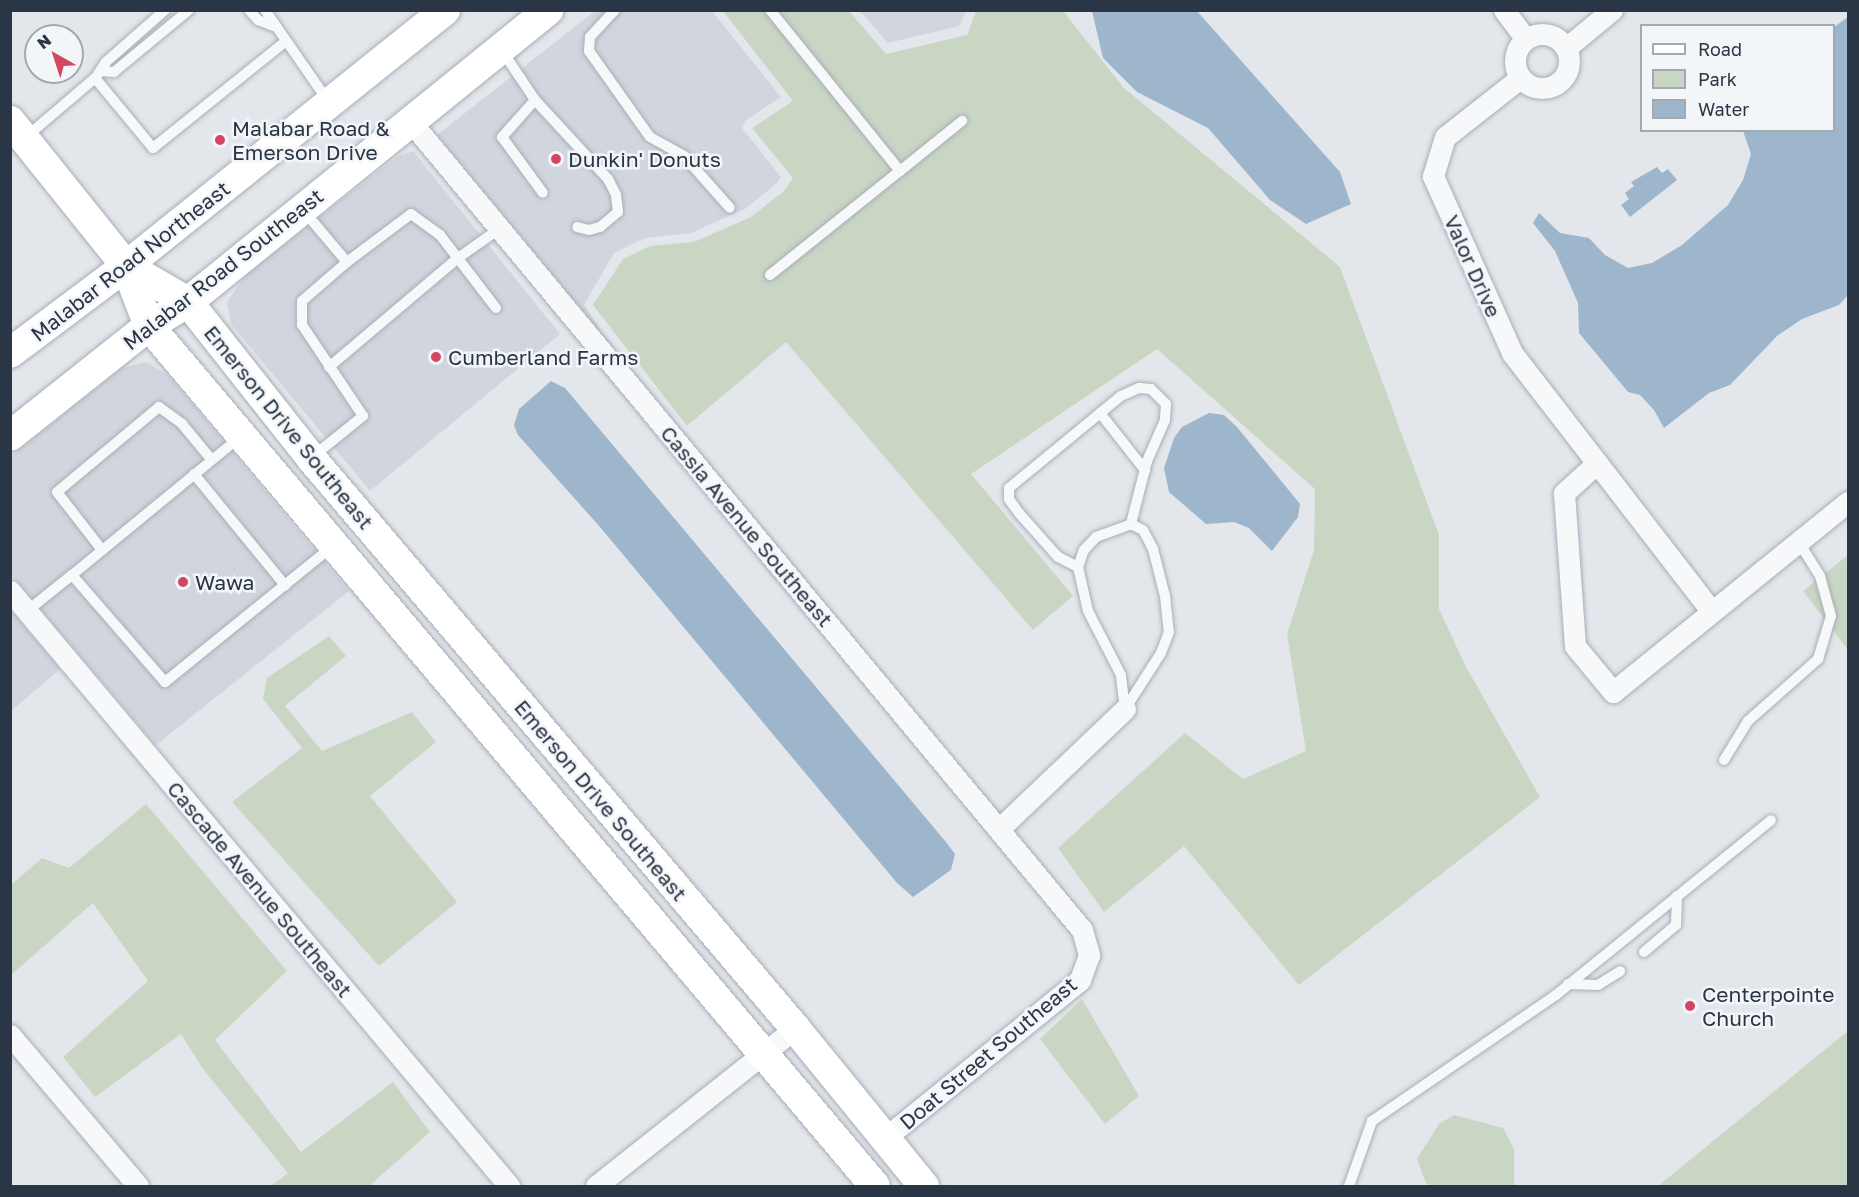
<!DOCTYPE html>
<style>
body{margin:0}
#map{position:relative;width:1859px;height:1197px;overflow:hidden;background:#e3e7ec;font-family:"Golos Text",sans-serif}
div>[style]{position:absolute}
[style*='--x']{left:calc(var(--x)*1px);top:calc(var(--y)*1px);width:calc(var(--w)*1px);rotate:calc(var(--a)*1deg)}
.built>*{inset:0;background:#d1d6de}
.green>*{inset:0;background:#c9d6c4}
.water>*{inset:0;background:#9eb6cc}
.roads{filter:drop-shadow(0 0 2px #a8aeb7) drop-shadow(0 0 2px #a8aeb7)}
.lane>*{height:10px;margin:-5px;padding:0 5px;transform-origin:5px;border-radius:5px;background:#f6f8fa}
.street>*{height:21px;margin:-10.5px;padding:0 10.5px;transform-origin:10.5px;border-radius:10.5px;background:#f6f8fa}
.street>.ring{margin:-10.5px;padding:0;box-sizing:content-box;background:none;border:21px solid #f6f8fa;border-radius:50%}
.secondary>*{height:30px;margin:-15px;padding:0 15px;transform-origin:15px;border-radius:15px;background:#fff}
.dots>*{width:16px;height:16px;translate:-50% -50%;box-sizing:border-box;border:3px solid #f3f6f9;border-radius:50%}
span{translate:-50% -50%;white-space:nowrap;text-align:center;line-height:1.15;-webkit-text-stroke:5px #f3f6f9;paint-order:stroke}
.poi-label{font-size:21px;color:#2a3545}
.left{translate:0 -50%;text-align:left}
.street-label{font-size:21px;color:#2a3545}
.frame{position:absolute;inset:0;border:12px solid #2a3545;pointer-events:none}
.legend{position:absolute;left:1640px;top:24px;width:195px;height:108px;box-sizing:border-box;background:#f3f6f9;border:2px solid #a3a9b1;margin:0;padding:8px 10px;list-style:none;font-size:18px;color:#2a3545}
.legend li{display:flex;align-items:center;gap:12px;height:30px}
.legend b{width:30px;border:2px solid #a3a9b1}
.north{position:absolute;left:24px;top:24px;width:60px;height:60px;box-sizing:border-box;background:#f3f6f9;border:2px solid #a3a9b1;border-radius:50%;rotate:321deg;font-size:16px;font-weight:700;line-height:24px;text-align:center;color:#2a3545}
.north::after{content:'';display:block;margin:auto;width:21px;height:27px;background:#d34660;clip-path:polygon(50% 0,100% 100%,50% 72%,0 100%)}
</style>
<div id="map">
<div class="built">
<i style="clip-path:polygon(595px 11px,712px 11px,781px 97px,746px 120px,742px 128px,781px 177px,776px 184px,745px 209px,691px 233px,645px 238px,614px 253px,584px 305px,615px 350px,437px 135px)"></i>
<i style="clip-path:polygon(860px 11px,966px 11px,959px 26px,888px 43px)"></i>
<i style="clip-path:polygon(413px 151px,560px 334px,370px 491px,231px 324px,227px 302px,246px 275px,398px 156px)"></i>
<i style="clip-path:polygon(146px 362px,168px 375px,349px 591px,156px 745px,11px 574px,10px 457px,122px 368px)"></i>
<i style="clip-path:polygon(11px 611px,60px 669px,11px 711px,10px 711px)"></i>
</div>
<div class="green">
<i style="clip-path:polygon(723px 11px,849px 11px,886px 54px,967px 35px,976px 11px,1063px 11px,1123px 87px,1340px 267px,1439px 535px,1439px 609px,1466px 667px,1540px 797px,1299px 985px,1184px 846px,1104px 912px,1058px 848px,1185px 733px,1243px 779px,1306px 751px,1287px 634px,1314px 550px,1315px 489px,1157px 349px,971px 474px,1073px 596px,1033px 630px,786px 342px,687px 426px,593px 305px,623px 259px,650px 246px,694px 242px,751px 217px,784px 191px,793px 178px,752px 128px,793px 101px)"></i>
<i style="clip-path:polygon(1848px 555px,1848px 650px,1803px 591px)"></i>
<i style="clip-path:polygon(329px 636px,346px 656px,285px 706px,322px 751px,412px 712px,436px 742px,370px 796px,457px 902px,379px 966px,232px 802px,302px 748px,263px 699px,267px 678px)"></i>
<i style="clip-path:polygon(146px 804px,287px 971px,215px 1040px,301px 1152px,393px 1082px,430px 1132px,369px 1186px,271px 1186px,288px 1173px,203px 1069px,181px 1034px,95px 1097px,63px 1057px,148px 981px,93px 903px,11px 975px,11px 885px,42px 858px,69px 868px)"></i>
<i style="clip-path:polygon(1082px 999px,1139px 1096px,1105px 1124px,1040px 1039px)"></i>
<i style="clip-path:polygon(1848px 1031px,1848px 1186px,1658px 1186px)"></i>
<i style="clip-path:polygon(1454px 1115px,1503px 1128px,1514px 1149px,1514px 1186px,1434px 1186px,1426px 1183px,1417px 1159px,1439px 1124px)"></i>
</div>
<div class="water">
<i style="clip-path:polygon(1092px 11px,1197px 11px,1340px 172px,1351px 204px,1306px 224px,1270px 200px,1208px 128px,1137px 92px,1103px 58px)"></i>
<i style="clip-path:polygon(1848px 17px,1848px 295px,1839px 305px,1802px 319px,1777px 336px,1730px 385px,1709px 393px,1664px 428px,1654px 410px,1640px 395px,1628px 392px,1579px 333px,1578px 303px,1555px 251px,1533px 223px,1539px 213px,1560px 233px,1589px 238px,1605px 255px,1628px 268px,1652px 263px,1682px 245px,1728px 205px,1743px 180px,1751px 154px,1743px 131px,1834px 130px,1834px 27px)"></i>
<i style="clip-path:polygon(1657px 167px,1662px 173px,1668px 169px,1677px 180px,1630px 217px,1621px 205px,1629px 199px,1625px 193px,1634px 186px,1631px 182px)"></i>
<i style="clip-path:polygon(551px 381px,565px 388px,946px 842px,955px 854px,951px 870px,913px 897px,897px 883px,600px 527px,518px 435px,514px 425px,519px 409px)"></i>
<i style="clip-path:polygon(1209px 413px,1224px 415px,1237px 427px,1300px 504px,1298px 517px,1272px 551px,1249px 528px,1234px 522px,1206px 524px,1169px 492px,1164px 468px,1174px 438px,1182px 427px)"></i>
</div>
<div class="roads">
<div class="lane">
<i style="--x:249;--y:10;--w:13;--a:48"></i>
<i style="--x:258;--y:20;--w:17;--a:21"></i>
<i style="--x:265;--y:10;--w:111;--a:55.3"></i>
<i style="--x:615;--y:10;--w:37;--a:133"></i>
<i style="--x:590;--y:37;--w:14;--a:94"></i>
<i style="--x:589;--y:51;--w:105;--a:54.7"></i>
<i style="--x:650;--y:137;--w:39;--a:29"></i>
<i style="--x:684;--y:156;--w:69;--a:48.5"></i>
<i style="--x:501;--y:49;--w:61;--a:56.3"></i>
<i style="--x:535;--y:100;--w:50;--a:131.7"></i>
<i style="--x:502;--y:137;--w:69;--a:53.8"></i>
<i style="--x:101;--y:71;--w:13;--a:4"></i>
<i style="--x:114;--y:72;--w:97;--a:-39.6"></i>
<i style="--x:98;--y:74;--w:14;--a:-56"></i>
<i style="--x:106;--y:62;--w:79;--a:-41.4"></i>
<i style="--x:535;--y:100;--w:108;--a:47.3"></i>
<i style="--x:608;--y:179;--w:18;--a:63"></i>
<i style="--x:616;--y:195;--w:17;--a:83"></i>
<i style="--x:618;--y:212;--w:23;--a:140"></i>
<i style="--x:600;--y:227;--w:11;--a:165"></i>
<i style="--x:589;--y:230;--w:12;--a:-166"></i>
<i style="--x:26;--y:137;--w:91;--a:-40.5"></i>
<i style="--x:95;--y:78;--w:91;--a:50.4"></i>
<i style="--x:153;--y:148;--w:171;--a:-38.8"></i>
<i style="--x:900;--y:171;--w:80;--a:-38.9"></i>
<i style="--x:303;--y:210;--w:68;--a:49.8"></i>
<i style="--x:770;--y:275;--w:166;--a:-38.7"></i>
<i style="--x:900;--y:171;--w:207;--a:-128.9"></i>
<i style="--x:329;--y:367;--w:169;--a:-40.2"></i>
<i style="--x:458;--y:258;--w:50;--a:-35.3"></i>
<i style="--x:1100;--y:413;--w:73;--a:51.7"></i>
<i style="--x:311;--y:458;--w:67;--a:-38.9"></i>
<i style="--x:363;--y:416;--w:110;--a:-123.8"></i>
<i style="--x:302;--y:325;--w:24;--a:-90"></i>
<i style="--x:302;--y:301;--w:60;--a:-40.9"></i>
<i style="--x:347;--y:262;--w:80;--a:-36.9"></i>
<i style="--x:411;--y:214;--w:36;--a:36"></i>
<i style="--x:440;--y:235;--w:92;--a:52.5"></i>
<i style="--x:194;--y:474;--w:144;--a:50.7"></i>
<i style="--x:1131;--y:524;--w:13;--a:27"></i>
<i style="--x:1143;--y:530;--w:21;--a:62"></i>
<i style="--x:1153;--y:549;--w:49;--a:75.7"></i>
<i style="--x:1165;--y:596;--w:36;--a:84"></i>
<i style="--x:1169;--y:632;--w:22;--a:111"></i>
<i style="--x:1161;--y:653;--w:67;--a:122.7"></i>
<i style="--x:1125;--y:709;--w:34;--a:-97"></i>
<i style="--x:1121;--y:675;--w:72;--a:-117.3"></i>
<i style="--x:1088;--y:611;--w:45;--a:-102.8"></i>
<i style="--x:1078;--y:567;--w:18;--a:-71"></i>
<i style="--x:1084;--y:550;--w:18;--a:-47"></i>
<i style="--x:1096;--y:537;--w:37;--a:-20"></i>
<i style="--x:102;--y:550;--w:73;--a:-127.8"></i>
<i style="--x:57;--y:492;--w:133;--a:-39.8"></i>
<i style="--x:159;--y:407;--w:29;--a:36"></i>
<i style="--x:182;--y:424;--w:45;--a:50.4"></i>
<i style="--x:1078;--y:567;--w:22;--a:-153"></i>
<i style="--x:1058;--y:557;--w:59;--a:-131.6"></i>
<i style="--x:1019;--y:513;--w:17;--a:-126"></i>
<i style="--x:1009;--y:499;--w:11;--a:-90"></i>
<i style="--x:1009;--y:488;--w:145;--a:-39.4"></i>
<i style="--x:1121;--y:396;--w:20;--a:-24"></i>
<i style="--x:1139;--y:388;--w:12;--a:5"></i>
<i style="--x:1151;--y:389;--w:21;--a:45"></i>
<i style="--x:1166;--y:404;--w:16;--a:94"></i>
<i style="--x:1165;--y:420;--w:45;--a:113.7"></i>
<i style="--x:1147;--y:461;--w:65;--a:104.3"></i>
<i style="--x:72;--y:575;--w:219;--a:-39.4"></i>
<i style="--x:27;--y:611;--w:58;--a:-38.7"></i>
<i style="--x:72;--y:575;--w:142;--a:49"></i>
<i style="--x:165;--y:682;--w:215;--a:-39"></i>
<i style="--x:1724;--y:760;--w:46;--a:-58.4"></i>
<i style="--x:1748;--y:721;--w:94;--a:-41.5"></i>
<i style="--x:1818;--y:659;--w:45;--a:-73.2"></i>
<i style="--x:1831;--y:616;--w:41;--a:-105.4"></i>
<i style="--x:1820;--y:576;--w:40;--a:-122"></i>
<i style="--x:1644;--y:952;--w:42;--a:-40.2"></i>
<i style="--x:1676;--y:925;--w:29;--a:-88"></i>
<i style="--x:1568;--y:984;--w:30;--a:2"></i>
<i style="--x:1598;--y:985;--w:26;--a:-32"></i>
<i style="--x:1349;--y:1186;--w:69;--a:-70.5"></i>
<i style="--x:1372;--y:1121;--w:223;--a:-34.4"></i>
<i style="--x:1556;--y:995;--w:277;--a:-39.1"></i>
</div>
<div class="street">
<i style="--x:1504;--y:10;--w:36;--a:53"></i>
<i class="ring" style="left:1515px;top:34px;width:33px;height:33px"></i>
<i style="--x:1566;--y:48;--w:60;--a:-39.6"></i>
<i style="--x:1520;--y:78;--w:95;--a:141.8"></i>
<i style="--x:1445;--y:137;--w:41;--a:107.1"></i>
<i style="--x:1433;--y:176;--w:194;--a:65.9"></i>
<i style="--x:1512;--y:353;--w:327;--a:52.3"></i>
<i style="--x:411;--y:122;--w:1050;--a:50.29"></i>
<i style="--x:1082;--y:930;--w:26;--a:74"></i>
<i style="--x:1089;--y:955;--w:27;--a:110"></i>
<i style="--x:1080;--y:980;--w:251;--a:141"></i>
<i style="--x:1597;--y:463;--w:45;--a:137.7"></i>
<i style="--x:1564;--y:493;--w:153;--a:85.9"></i>
<i style="--x:1575;--y:646;--w:60;--a:50.4"></i>
<i style="--x:1613;--y:692;--w:302;--a:-39"></i>
<i style="--x:10;--y:591;--w:777;--a:50.01"></i>
<i style="--x:999;--y:829;--w:174;--a:-43.6"></i>
<i style="--x:10;--y:1035;--w:198;--a:49.7"></i>
<i style="--x:596;--y:1186;--w:254;--a:-38.4"></i>
</div>
<div class="secondary">
<i style="--x:10;--y:121;--w:186;--a:51.3"></i>
<i style="--x:126;--y:266;--w:64;--a:69"></i>
<i style="--x:149;--y:326;--w:1125;--a:49.83"></i>
<i style="--x:126;--y:266;--w:72;--a:30.1"></i>
<i style="--x:188;--y:302;--w:199;--a:51.7"></i>
<i style="--x:311;--y:458;--w:748;--a:49.66"></i>
<i style="--x:795;--y:1028;--w:204;--a:50.8"></i>
<i style="--x:10;--y:353;--w:145;--a:-36.9"></i>
<i style="--x:126;--y:266;--w:409;--a:-38.7"></i>
<i style="--x:10;--y:436;--w:177;--a:-38.4"></i>
<i style="--x:149;--y:326;--w:46;--a:-31.6"></i>
<i style="--x:188;--y:302;--w:464;--a:-39"></i>
</div>
</div>
<div class="dots">
<i style="left:220px;top:140px;background:#d34660"></i>
<i style="left:556px;top:159px;background:#d34660"></i>
<i style="left:436px;top:357px;background:#d34660"></i>
<i style="left:183px;top:582px;background:#d34660"></i>
<i style="left:1690px;top:1006px;background:#d34660"></i>
</div>
<div class="poi-label">
<span class="left" style="left:232px;top:140px">Malabar Road &amp;<br>Emerson Drive</span>
<span class="left" style="left:568px;top:159px">Dunkin' Donuts</span>
<span class="left" style="left:448px;top:357px">Cumberland Farms</span>
<span class="left" style="left:195px;top:582px">Wawa</span>
<span class="left" style="left:1702px;top:1006px">Centerpointe<br>Church</span>
</div>
<div class="street-label">
<span style="left:130px;top:261px;rotate:-38deg">Malabar Road Northeast</span>
<span style="left:1473px;top:266px;rotate:66deg">Valor Drive</span>
<span style="left:223px;top:269px;rotate:-38deg">Malabar Road Southeast</span>
<span style="left:289px;top:427px;rotate:51deg">Emerson Drive Southeast</span>
<span style="left:747px;top:526px;rotate:50deg">Cassia Avenue Southeast</span>
<span style="left:601px;top:800px;rotate:50deg">Emerson Drive Southeast</span>
<span style="left:260px;top:889px;rotate:50deg">Cascade Avenue Southeast</span>
<span style="left:988px;top:1053px;rotate:-40deg">Doat Street Southeast</span>
</div>
<div class="frame"></div>
<ul class="legend">
<li><b style="height:8px;background:#fff"></b>Road</li>
<li><b style="height:16px;background:#c9d6c4"></b>Park</li>
<li><b style="height:16px;background:#9eb6cc"></b>Water</li>
</ul>
<div class="north">N</div>
</div>
